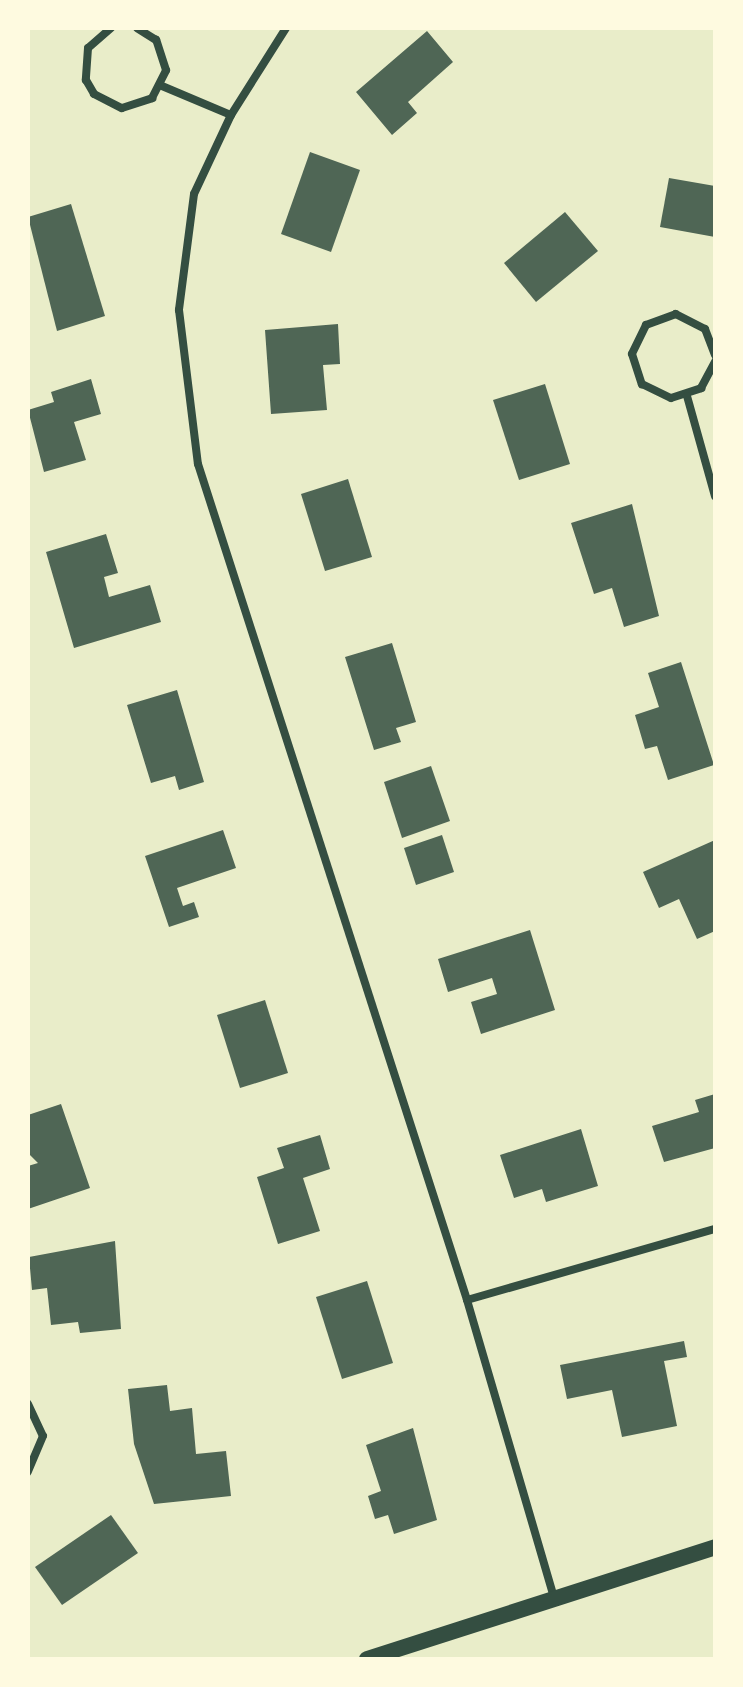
<!DOCTYPE html>
<style>
body{margin:0}
#map{position:relative;width:743px;height:1687px;overflow:hidden;background:#e9edc9;font-family:Literata,serif}
div>[style]{position:absolute}
[style*='--x']{left:calc(var(--x)*1px);top:calc(var(--y)*1px);width:calc(var(--w)*1px);rotate:calc(var(--a)*1deg)}
.building>*{inset:0;background:#4f6655}
.minor>*{height:8px;margin:-4px;padding:0 4px;transform-origin:4px;border-radius:4px;background:#344e41}
.secondary>*{height:16px;margin:-8px;padding:0 8px;transform-origin:8px;border-radius:8px;background:#344e41}
span{translate:-50% -50%;white-space:nowrap;text-align:center;line-height:1.15;-webkit-text-stroke:7px #fefae0;paint-order:stroke}
.frame{position:absolute;inset:0;border:30px solid #fefae0;pointer-events:none}
</style>
<div id="map">
<div class="building">
<i style="clip-path:polygon(427px 31px,453px 62px,408px 102px,417px 113px,392px 135px,356px 92px)"></i>
<i style="clip-path:polygon(310px 152px,360px 170px,331px 252px,281px 234px)"></i>
<i style="clip-path:polygon(669px 178px,715px 186px,715px 237px,660px 227px)"></i>
<i style="clip-path:polygon(71px 204px,105px 316px,57px 331px,28px 217px)"></i>
<i style="clip-path:polygon(565px 212px,598px 251px,536px 302px,504px 263px)"></i>
<i style="clip-path:polygon(338px 324px,340px 364px,323px 365px,327px 410px,271px 414px,265px 330px)"></i>
<i style="clip-path:polygon(91px 379px,101px 414px,74px 422px,86px 460px,44px 472px,28px 410px,54px 402px,51px 392px)"></i>
<i style="clip-path:polygon(545px 384px,570px 464px,519px 480px,493px 400px)"></i>
<i style="clip-path:polygon(348px 479px,372px 557px,325px 571px,301px 494px)"></i>
<i style="clip-path:polygon(632px 504px,659px 616px,624px 627px,612px 588px,594px 594px,571px 523px)"></i>
<i style="clip-path:polygon(106px 534px,118px 573px,104px 577px,109px 597px,150px 585px,161px 622px,74px 648px,46px 552px)"></i>
<i style="clip-path:polygon(392px 643px,416px 722px,396px 728px,401px 742px,374px 750px,345px 657px)"></i>
<i style="clip-path:polygon(681px 662px,714px 765px,668px 780px,657px 746px,645px 749px,635px 715px,659px 707px,648px 673px)"></i>
<i style="clip-path:polygon(177px 690px,204px 782px,179px 790px,175px 776px,151px 783px,127px 705px)"></i>
<i style="clip-path:polygon(431px 766px,450px 821px,402px 838px,384px 782px)"></i>
<i style="clip-path:polygon(223px 830px,236px 868px,177px 888px,183px 906px,194px 902px,199px 917px,169px 927px,145px 856px)"></i>
<i style="clip-path:polygon(442px 835px,454px 872px,416px 885px,404px 848px)"></i>
<i style="clip-path:polygon(715px 840px,715px 931px,697px 939px,679px 899px,659px 908px,643px 872px)"></i>
<i style="clip-path:polygon(530px 930px,555px 1010px,481px 1034px,471px 1002px,497px 994px,492px 978px,448px 992px,438px 959px)"></i>
<i style="clip-path:polygon(265px 1000px,288px 1073px,240px 1088px,217px 1015px)"></i>
<i style="clip-path:polygon(715px 1094px,715px 1148px,664px 1162px,652px 1126px,699px 1112px,695px 1100px)"></i>
<i style="clip-path:polygon(61px 1104px,90px 1188px,28px 1209px,28px 1166px,38px 1163px,28px 1153px,28px 1115px)"></i>
<i style="clip-path:polygon(581px 1129px,598px 1186px,546px 1202px,542px 1189px,514px 1198px,500px 1155px)"></i>
<i style="clip-path:polygon(320px 1135px,330px 1169px,303px 1178px,320px 1231px,278px 1244px,257px 1177px,284px 1168px,277px 1148px)"></i>
<i style="clip-path:polygon(115px 1241px,121px 1329px,80px 1333px,78px 1322px,51px 1325px,47px 1288px,32px 1290px,29px 1257px)"></i>
<i style="clip-path:polygon(367px 1281px,393px 1363px,342px 1379px,316px 1297px)"></i>
<i style="clip-path:polygon(684px 1341px,687px 1357px,664px 1361px,677px 1426px,622px 1437px,612px 1390px,567px 1399px,560px 1365px)"></i>
<i style="clip-path:polygon(167px 1385px,170px 1411px,192px 1408px,196px 1454px,226px 1451px,231px 1496px,154px 1504px,134px 1444px,128px 1389px)"></i>
<i style="clip-path:polygon(413px 1428px,437px 1520px,394px 1534px,388px 1515px,375px 1519px,368px 1496px,381px 1491px,366px 1445px)"></i>
<i style="clip-path:polygon(111px 1515px,138px 1553px,62px 1605px,35px 1567px)"></i>
</div>
<div class="minor">
<i style="--x:111;--y:28;--w:30;--a:139"></i>
<i style="--x:88;--y:48;--w:32;--a:94"></i>
<i style="--x:86;--y:80;--w:16;--a:60"></i>
<i style="--x:94;--y:94;--w:31;--a:27"></i>
<i style="--x:122;--y:108;--w:32;--a:-18"></i>
<i style="--x:152;--y:98;--w:31;--a:-63"></i>
<i style="--x:166;--y:70;--w:32;--a:-108"></i>
<i style="--x:156;--y:40;--w:22;--a:-148"></i>
<i style="--x:286;--y:28;--w:103;--a:122.3"></i>
<i style="--x:231;--y:115;--w:87;--a:115.1"></i>
<i style="--x:194;--y:194;--w:117;--a:97.4"></i>
<i style="--x:179;--y:310;--w:155;--a:83"></i>
<i style="--x:198;--y:464;--w:878;--a:72.16"></i>
<i style="--x:467;--y:1300;--w:310;--a:73.7"></i>
<i style="--x:162;--y:86;--w:75;--a:22.8"></i>
<i style="--x:715;--y:355;--w:28;--a:-111"></i>
<i style="--x:705;--y:329;--w:33;--a:-153"></i>
<i style="--x:676;--y:314;--w:32;--a:160"></i>
<i style="--x:646;--y:325;--w:32;--a:116"></i>
<i style="--x:632;--y:354;--w:32;--a:72"></i>
<i style="--x:642;--y:384;--w:32;--a:26"></i>
<i style="--x:671;--y:398;--w:32;--a:-18"></i>
<i style="--x:701;--y:388;--w:30;--a:-62"></i>
<i style="--x:687;--y:396;--w:104;--a:74.4"></i>
<i style="--x:467;--y:1300;--w:258;--a:-16"></i>
<i style="--x:28;--y:1404;--w:35;--a:65"></i>
<i style="--x:43;--y:1436;--w:39;--a:113"></i>
</div>
<div class="secondary">
<i style="--x:367;--y:1659;--w:366;--a:-17.8"></i>
</div>
<div class="frame"></div>
</div>
